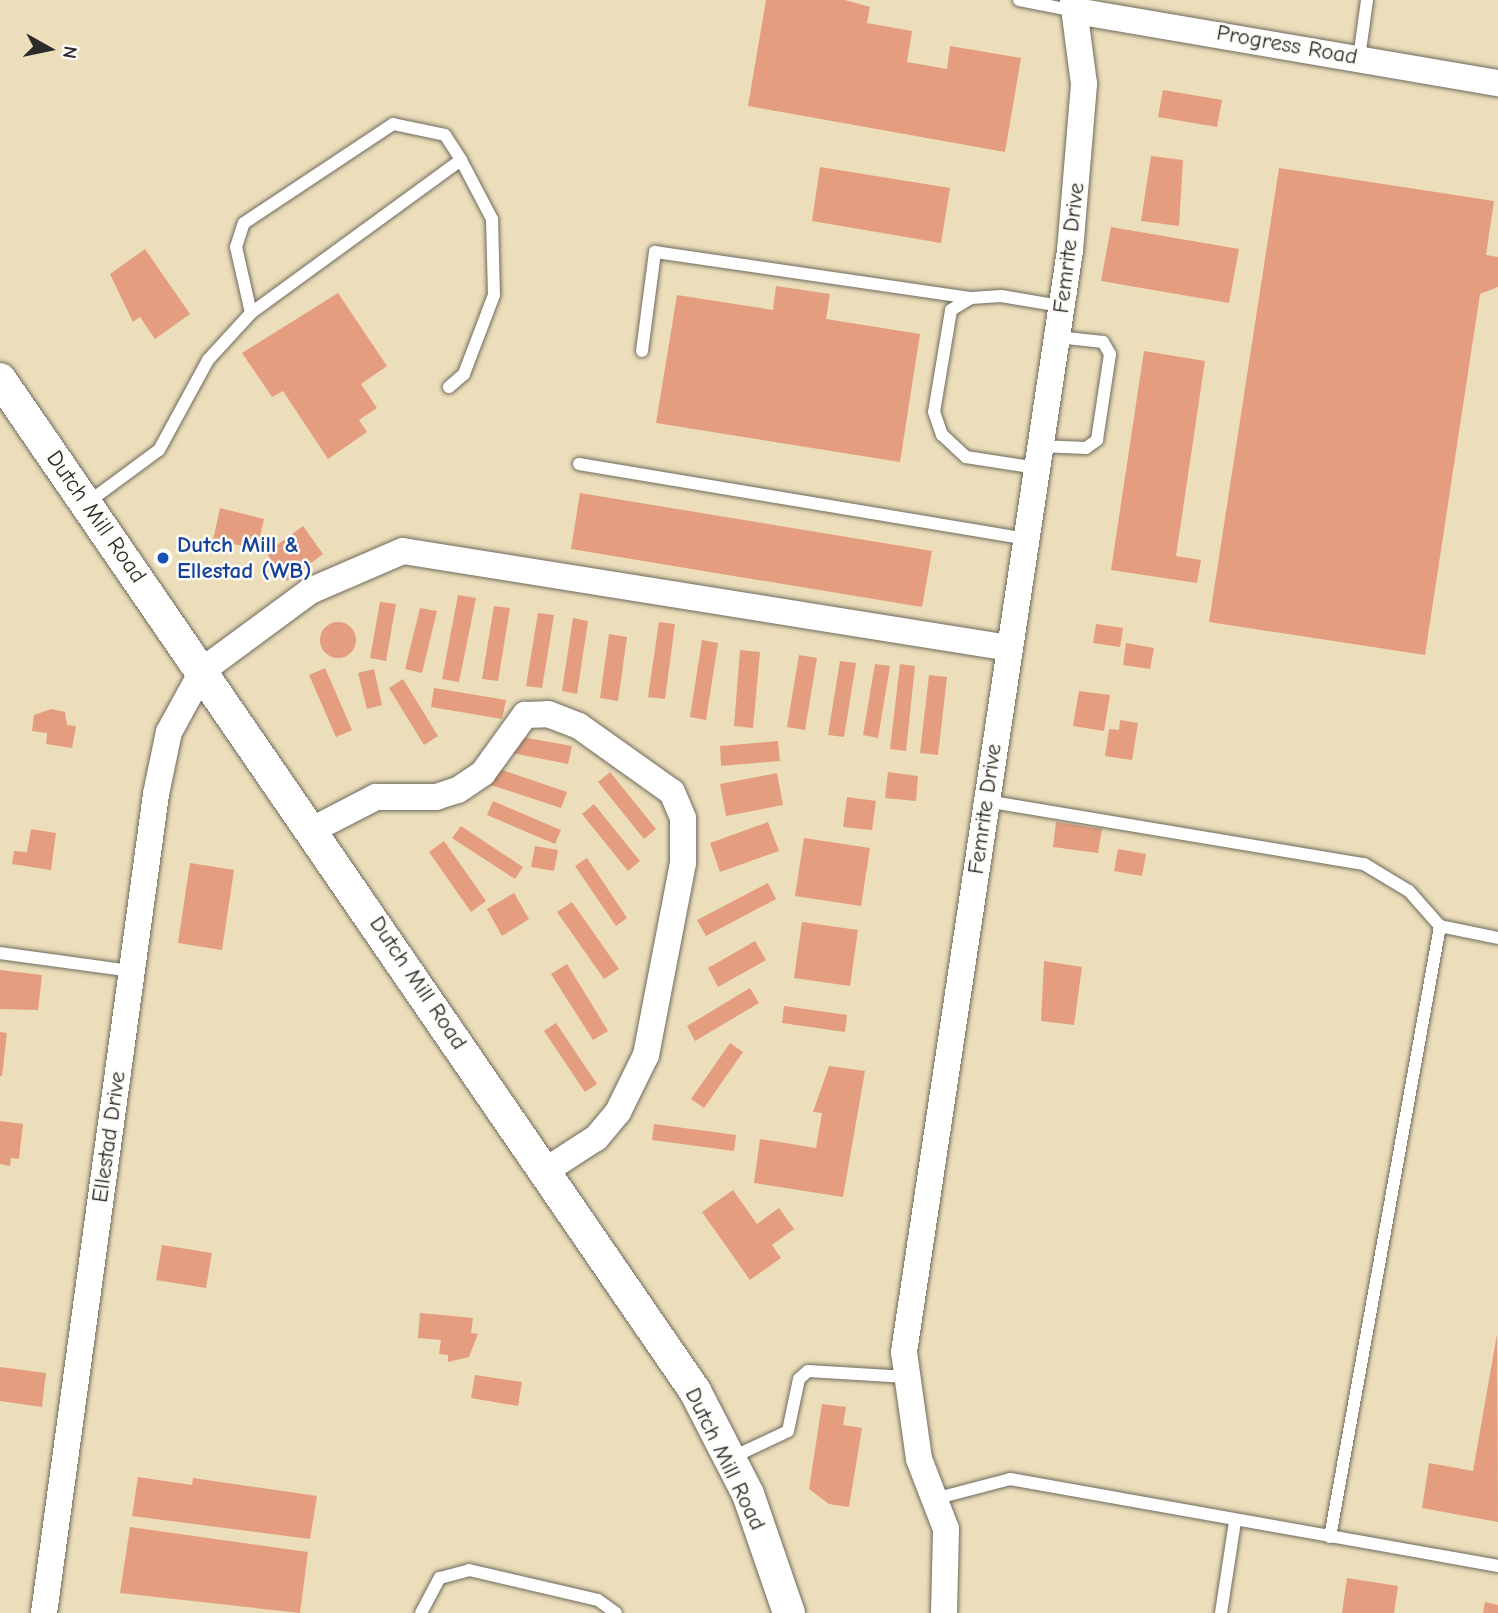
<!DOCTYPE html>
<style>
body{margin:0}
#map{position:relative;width:1498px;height:1613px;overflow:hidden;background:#ecdebb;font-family:"Comic Neue",sans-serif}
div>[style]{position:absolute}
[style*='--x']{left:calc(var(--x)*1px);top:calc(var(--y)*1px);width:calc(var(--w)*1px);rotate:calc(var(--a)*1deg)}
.building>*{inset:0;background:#e49e7f}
.round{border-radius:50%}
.roads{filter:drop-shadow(0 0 2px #6f6a5d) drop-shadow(0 0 2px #6f6a5d)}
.service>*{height:12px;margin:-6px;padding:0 6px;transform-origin:6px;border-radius:6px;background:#fff}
.minor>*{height:26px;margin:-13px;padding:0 13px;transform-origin:13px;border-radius:13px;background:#fff}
.tertiary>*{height:32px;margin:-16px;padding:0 16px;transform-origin:16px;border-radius:16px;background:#fff}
.dots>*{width:19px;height:19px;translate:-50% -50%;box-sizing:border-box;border:4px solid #fdfcf7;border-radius:50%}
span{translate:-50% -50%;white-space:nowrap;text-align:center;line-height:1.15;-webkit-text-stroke:5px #fdfcf7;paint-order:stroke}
.street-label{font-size:23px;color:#2b2b2b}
.transit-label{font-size:23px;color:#164399;font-weight:700}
.left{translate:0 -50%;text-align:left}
.north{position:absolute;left:14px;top:14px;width:70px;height:70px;-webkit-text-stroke:5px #fdfcf7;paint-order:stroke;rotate:99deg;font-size:19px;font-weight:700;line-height:28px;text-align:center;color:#2b2b2b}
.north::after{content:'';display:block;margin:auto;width:24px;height:32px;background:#2b2b2b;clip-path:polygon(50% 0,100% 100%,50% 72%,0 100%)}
</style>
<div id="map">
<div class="building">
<i style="clip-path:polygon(766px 0,845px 0,870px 7px,867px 23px,912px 31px,907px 62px,947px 69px,950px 46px,1021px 58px,1005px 152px,748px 106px)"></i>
<i style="clip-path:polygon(1163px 90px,1222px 100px,1217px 127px,1158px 117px)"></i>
<i style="clip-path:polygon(1151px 156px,1183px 160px,1179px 226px,1141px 221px)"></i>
<i style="clip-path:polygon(820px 167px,950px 188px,941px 243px,812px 221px)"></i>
<i style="clip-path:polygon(1279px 168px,1494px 201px,1486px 255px,1498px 257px,1498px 287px,1480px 294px,1425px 655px,1209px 622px)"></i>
<i style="clip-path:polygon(1111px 227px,1239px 249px,1229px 303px,1101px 281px)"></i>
<i style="clip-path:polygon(145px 249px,190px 314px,155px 339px,140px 317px,133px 322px,110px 274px)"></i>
<i style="clip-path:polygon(776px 286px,830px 294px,826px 319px,920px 334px,900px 462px,656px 423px,677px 295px,773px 310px)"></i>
<i style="clip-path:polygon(338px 293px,387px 366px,361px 384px,377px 408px,359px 420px,367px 432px,328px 459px,283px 391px,272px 397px,242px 353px)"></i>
<i style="clip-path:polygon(1144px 351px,1205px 361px,1176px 556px,1201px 560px,1197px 583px,1111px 570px)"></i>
<i style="clip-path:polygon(580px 493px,932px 551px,922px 607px,571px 549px)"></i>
<i style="clip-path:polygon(220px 508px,264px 519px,257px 549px,213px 540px)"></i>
<i style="clip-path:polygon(303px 526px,323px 554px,287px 581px,266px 553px)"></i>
<i style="clip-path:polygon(458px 595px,476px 598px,459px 682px,442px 679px)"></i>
<i style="clip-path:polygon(380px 602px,396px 604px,386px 661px,370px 658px)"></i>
<i style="clip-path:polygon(494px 606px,510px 608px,498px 681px,482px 679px)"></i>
<i style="clip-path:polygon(420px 608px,437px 611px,422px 673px,405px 669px)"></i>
<i style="clip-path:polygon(538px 613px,554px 615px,542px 688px,526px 686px)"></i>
<i style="clip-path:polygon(573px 618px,588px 621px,577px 694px,562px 691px)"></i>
<i style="clip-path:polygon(659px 622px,675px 624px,665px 699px,648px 697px)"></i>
<i class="round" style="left:320px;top:622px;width:36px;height:36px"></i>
<i style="clip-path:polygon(1096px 624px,1123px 628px,1120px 647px,1093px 643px)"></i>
<i style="clip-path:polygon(609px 634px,627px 637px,618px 701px,600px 698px)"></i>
<i style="clip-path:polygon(702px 640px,718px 643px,706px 720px,690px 717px)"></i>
<i style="clip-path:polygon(1126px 643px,1154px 648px,1150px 669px,1123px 665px)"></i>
<i style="clip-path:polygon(740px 650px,760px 652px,753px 728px,734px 726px)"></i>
<i style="clip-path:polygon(799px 655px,817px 658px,805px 730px,787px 727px)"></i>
<i style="clip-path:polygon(840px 661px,856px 663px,844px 737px,828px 735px)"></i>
<i style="clip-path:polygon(875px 664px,890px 666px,878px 738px,863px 735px)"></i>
<i style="clip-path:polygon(900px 664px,915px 666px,906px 751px,890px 749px)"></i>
<i style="clip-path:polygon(325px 668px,352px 730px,336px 737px,309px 675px)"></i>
<i style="clip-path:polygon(374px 669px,382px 705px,367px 709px,358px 673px)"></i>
<i style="clip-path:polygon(929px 675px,947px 677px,938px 755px,920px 753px)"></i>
<i style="clip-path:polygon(403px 679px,438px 736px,424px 745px,389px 688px)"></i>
<i style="clip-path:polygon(434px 688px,506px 700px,502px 719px,431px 707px)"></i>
<i style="clip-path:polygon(1079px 691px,1110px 695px,1104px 731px,1073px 726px)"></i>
<i style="clip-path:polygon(51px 709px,65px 712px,67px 725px,76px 726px,72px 748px,46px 744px,47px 733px,32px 731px,34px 715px)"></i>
<i style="clip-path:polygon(1120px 720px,1138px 723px,1132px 760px,1105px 756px,1109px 729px,1119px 730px)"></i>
<i style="clip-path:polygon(510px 735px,572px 746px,568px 764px,507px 752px)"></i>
<i style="clip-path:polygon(778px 741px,780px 761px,721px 766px,720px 746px)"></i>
<i style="clip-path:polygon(496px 768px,567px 792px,561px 808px,491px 785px)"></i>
<i style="clip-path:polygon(610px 772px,656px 829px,644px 839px,598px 782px)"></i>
<i style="clip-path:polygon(888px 772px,918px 776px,916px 801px,885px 798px)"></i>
<i style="clip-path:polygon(777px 773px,783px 805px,726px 816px,720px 784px)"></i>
<i style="clip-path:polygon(847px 797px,876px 801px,872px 830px,843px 827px)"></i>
<i style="clip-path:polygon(493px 801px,561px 830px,555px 844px,487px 815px)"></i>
<i style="clip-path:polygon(594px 804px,640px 861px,628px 871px,582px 814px)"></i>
<i style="clip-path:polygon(768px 822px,779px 851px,720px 872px,710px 843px)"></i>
<i style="clip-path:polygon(1056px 822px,1102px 829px,1098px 853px,1053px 847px)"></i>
<i style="clip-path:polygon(461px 826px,523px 867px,515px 879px,452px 838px)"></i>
<i style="clip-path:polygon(31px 829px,56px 833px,51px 870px,12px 864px,14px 851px,27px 852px)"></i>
<i style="clip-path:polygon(804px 838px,870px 848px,861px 906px,795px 896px)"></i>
<i style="clip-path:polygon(444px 841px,486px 901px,471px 912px,429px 852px)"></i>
<i style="clip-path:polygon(535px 846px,558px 850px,554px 871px,531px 867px)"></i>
<i style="clip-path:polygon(1118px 849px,1146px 854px,1142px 876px,1114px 871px)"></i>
<i style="clip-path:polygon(587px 858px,627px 918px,616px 926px,575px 866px)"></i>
<i style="clip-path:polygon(190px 863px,234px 870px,222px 950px,178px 943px)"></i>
<i style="clip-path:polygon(768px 883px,776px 899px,706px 936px,697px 920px)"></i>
<i style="clip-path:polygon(514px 893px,529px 919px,502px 936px,487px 909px)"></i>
<i style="clip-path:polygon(572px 902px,619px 969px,604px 979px,557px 912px)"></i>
<i style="clip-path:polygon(802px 922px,858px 930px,850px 986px,794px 978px)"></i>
<i style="clip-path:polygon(755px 941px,766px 960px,718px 987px,708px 968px)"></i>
<i style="clip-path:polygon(1044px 961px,1082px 967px,1074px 1025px,1041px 1021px)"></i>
<i style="clip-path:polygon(567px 964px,608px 1031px,593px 1040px,551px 974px)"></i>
<i style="clip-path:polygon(0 970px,42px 975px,38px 1010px,0 1009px)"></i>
<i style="clip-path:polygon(750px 988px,759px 1003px,695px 1041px,687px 1026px)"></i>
<i style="clip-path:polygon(784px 1006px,847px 1015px,845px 1032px,782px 1023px)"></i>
<i style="clip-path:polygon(556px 1023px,597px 1084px,585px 1092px,544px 1031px)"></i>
<i style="clip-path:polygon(0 1032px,7px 1033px,2px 1076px,0 1076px)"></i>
<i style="clip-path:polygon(730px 1043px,743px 1052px,704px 1108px,691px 1099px)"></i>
<i style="clip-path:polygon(829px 1066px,865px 1071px,843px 1197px,754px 1183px,760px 1139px,816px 1148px,822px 1113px,813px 1112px)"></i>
<i style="clip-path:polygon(0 1121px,23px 1124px,19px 1159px,11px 1158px,10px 1166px,0 1164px)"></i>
<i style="clip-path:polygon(654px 1124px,736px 1135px,734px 1151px,652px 1140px)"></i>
<i style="clip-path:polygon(733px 1190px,757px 1224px,779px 1208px,794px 1229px,772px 1245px,781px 1258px,750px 1280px,702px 1212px)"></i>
<i style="clip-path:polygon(162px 1245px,212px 1253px,206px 1288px,156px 1280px)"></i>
<i style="clip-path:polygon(420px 1313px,473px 1318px,471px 1333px,478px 1334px,469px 1357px,448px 1362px,448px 1355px,439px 1354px,441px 1340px,418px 1338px)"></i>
<i style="clip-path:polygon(1497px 1334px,1498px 1522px,1422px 1508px,1429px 1463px,1473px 1471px)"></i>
<i style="clip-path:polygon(0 1367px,46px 1373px,42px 1407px,0 1401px)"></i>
<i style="clip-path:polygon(475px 1375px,522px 1382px,518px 1406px,471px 1398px)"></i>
<i style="clip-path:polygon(822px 1404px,846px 1407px,843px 1425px,862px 1428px,849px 1507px,829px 1504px,809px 1489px)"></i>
<i style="clip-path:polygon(138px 1477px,192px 1485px,193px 1478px,317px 1496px,310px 1539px,132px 1516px)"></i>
<i style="clip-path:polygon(130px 1527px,308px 1552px,300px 1613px,120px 1593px)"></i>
<i style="clip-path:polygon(1347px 1578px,1398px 1586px,1394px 1613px,1342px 1613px)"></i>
<i style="clip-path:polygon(1485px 1602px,1498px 1605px,1498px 1613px,1483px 1613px)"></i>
</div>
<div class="roads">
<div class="service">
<i style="--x:1019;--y:0;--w:57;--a:11.1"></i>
<i style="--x:1359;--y:58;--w:59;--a:-82.1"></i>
<i style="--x:251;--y:313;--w:68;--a:-102.8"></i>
<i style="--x:236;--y:247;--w:25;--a:-72"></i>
<i style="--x:244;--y:223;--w:179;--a:-33.6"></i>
<i style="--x:393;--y:124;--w:53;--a:11.9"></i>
<i style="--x:445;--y:135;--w:30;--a:57"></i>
<i style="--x:642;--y:351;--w:100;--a:-82.5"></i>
<i style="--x:655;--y:252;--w:319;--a:8.3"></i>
<i style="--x:1040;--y:446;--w:46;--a:2.5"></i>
<i style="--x:1086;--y:448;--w:14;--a:-36"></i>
<i style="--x:1097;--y:440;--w:87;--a:-81.4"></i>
<i style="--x:1110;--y:354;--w:14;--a:-120"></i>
<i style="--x:1103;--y:342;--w:46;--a:-173.8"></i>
<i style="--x:579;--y:464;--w:452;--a:9.5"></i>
<i style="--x:1037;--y:468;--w:72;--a:-171.2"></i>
<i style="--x:966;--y:457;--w:33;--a:-137"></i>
<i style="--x:942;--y:435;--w:24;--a:-109"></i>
<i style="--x:934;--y:412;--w:103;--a:-80.5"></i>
<i style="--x:951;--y:310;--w:23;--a:-31"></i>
<i style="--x:971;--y:298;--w:30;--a:-4"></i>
<i style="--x:1001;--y:296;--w:61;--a:9.5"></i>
<i style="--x:87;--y:503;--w:89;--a:-36.4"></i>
<i style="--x:159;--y:450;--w:102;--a:-61.4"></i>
<i style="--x:208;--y:360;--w:64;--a:-47.5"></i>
<i style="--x:251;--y:313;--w:260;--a:-36.1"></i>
<i style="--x:461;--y:160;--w:67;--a:62.3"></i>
<i style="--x:492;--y:219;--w:76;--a:88.5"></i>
<i style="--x:494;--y:295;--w:85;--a:110.8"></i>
<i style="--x:464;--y:374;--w:20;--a:139"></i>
<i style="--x:986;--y:801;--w:383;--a:9.5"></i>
<i style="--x:1364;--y:864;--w:52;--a:31"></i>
<i style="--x:1409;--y:891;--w:47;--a:48.5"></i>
<i style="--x:0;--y:953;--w:133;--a:7.8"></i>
<i style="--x:731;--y:1458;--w:63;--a:-25.3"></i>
<i style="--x:788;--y:1431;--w:53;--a:-78.1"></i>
<i style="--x:799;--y:1379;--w:12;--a:-42"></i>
<i style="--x:808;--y:1371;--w:99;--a:3.5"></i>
<i style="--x:934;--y:1499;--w:79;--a:-14.7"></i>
<i style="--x:1010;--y:1479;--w:496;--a:10.1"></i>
<i style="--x:1330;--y:1537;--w:621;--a:-79.79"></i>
<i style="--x:1440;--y:926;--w:59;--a:11.7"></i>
<i style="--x:421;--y:1613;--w:40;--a:-62"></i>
<i style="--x:440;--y:1578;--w:30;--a:-15"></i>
<i style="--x:469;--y:1570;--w:132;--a:13.1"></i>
<i style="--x:598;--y:1600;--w:22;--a:36"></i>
<i style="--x:1221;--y:1613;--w:92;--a:-81.3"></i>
</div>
<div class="minor">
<i style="--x:1076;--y:11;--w:428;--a:9.7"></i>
<i style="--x:314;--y:829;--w:70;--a:-27.3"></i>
<i style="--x:376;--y:797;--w:60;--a:0"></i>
<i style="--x:436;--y:797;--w:23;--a:-18"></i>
<i style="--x:458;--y:790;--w:30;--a:-34"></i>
<i style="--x:483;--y:773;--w:72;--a:-54.1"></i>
<i style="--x:525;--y:715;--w:23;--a:-2"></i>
<i style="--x:548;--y:714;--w:33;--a:21"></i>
<i style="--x:579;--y:726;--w:114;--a:35.4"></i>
<i style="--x:672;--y:792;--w:28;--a:67"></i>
<i style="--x:683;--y:818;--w:45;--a:90"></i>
<i style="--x:683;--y:863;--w:196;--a:100.9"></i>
<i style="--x:646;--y:1055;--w:64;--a:116.2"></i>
<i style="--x:618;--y:1112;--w:34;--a:130"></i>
<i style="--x:596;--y:1138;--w:61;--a:147.1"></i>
<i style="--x:44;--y:1613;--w:827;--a:-82.21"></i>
<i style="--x:156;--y:794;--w:63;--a:-78.2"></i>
<i style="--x:169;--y:732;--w:71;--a:-61.3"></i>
<i style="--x:203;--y:670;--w:133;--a:-36.4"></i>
<i style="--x:310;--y:591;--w:101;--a:-23.3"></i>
<i style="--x:403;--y:551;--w:614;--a:9.09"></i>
<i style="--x:944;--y:1613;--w:84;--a:-88.6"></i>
<i style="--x:946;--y:1529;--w:75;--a:-111.1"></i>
<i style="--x:919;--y:1459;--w:108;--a:-98"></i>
<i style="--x:904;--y:1352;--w:1113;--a:-81.43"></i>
<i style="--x:1070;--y:251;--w:168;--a:-85.2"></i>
<i style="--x:1084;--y:84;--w:85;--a:-97.5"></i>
</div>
<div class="tertiary">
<i style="--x:0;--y:379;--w:1228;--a:55.52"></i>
<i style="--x:695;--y:1391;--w:116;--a:62.8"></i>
<i style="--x:748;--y:1494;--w:126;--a:71"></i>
</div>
</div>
<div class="dots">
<i style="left:163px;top:558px;background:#1a4fb4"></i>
</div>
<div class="street-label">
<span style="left:1287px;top:45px;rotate:10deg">Progress Road</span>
<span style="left:1069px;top:248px;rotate:-83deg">Femrite Drive</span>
<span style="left:96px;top:517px;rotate:55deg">Dutch Mill Road</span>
<span style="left:985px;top:809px;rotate:-82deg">Femrite Drive</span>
<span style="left:418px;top:983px;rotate:56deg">Dutch Mill Road</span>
<span style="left:109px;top:1137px;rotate:-82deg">Ellestad Drive</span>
<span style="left:725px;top:1459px;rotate:64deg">Dutch Mill Road</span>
</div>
<div class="transit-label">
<span class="left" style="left:177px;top:558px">Dutch Mill &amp;<br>Ellestad (WB)</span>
</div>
<div class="north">N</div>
</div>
